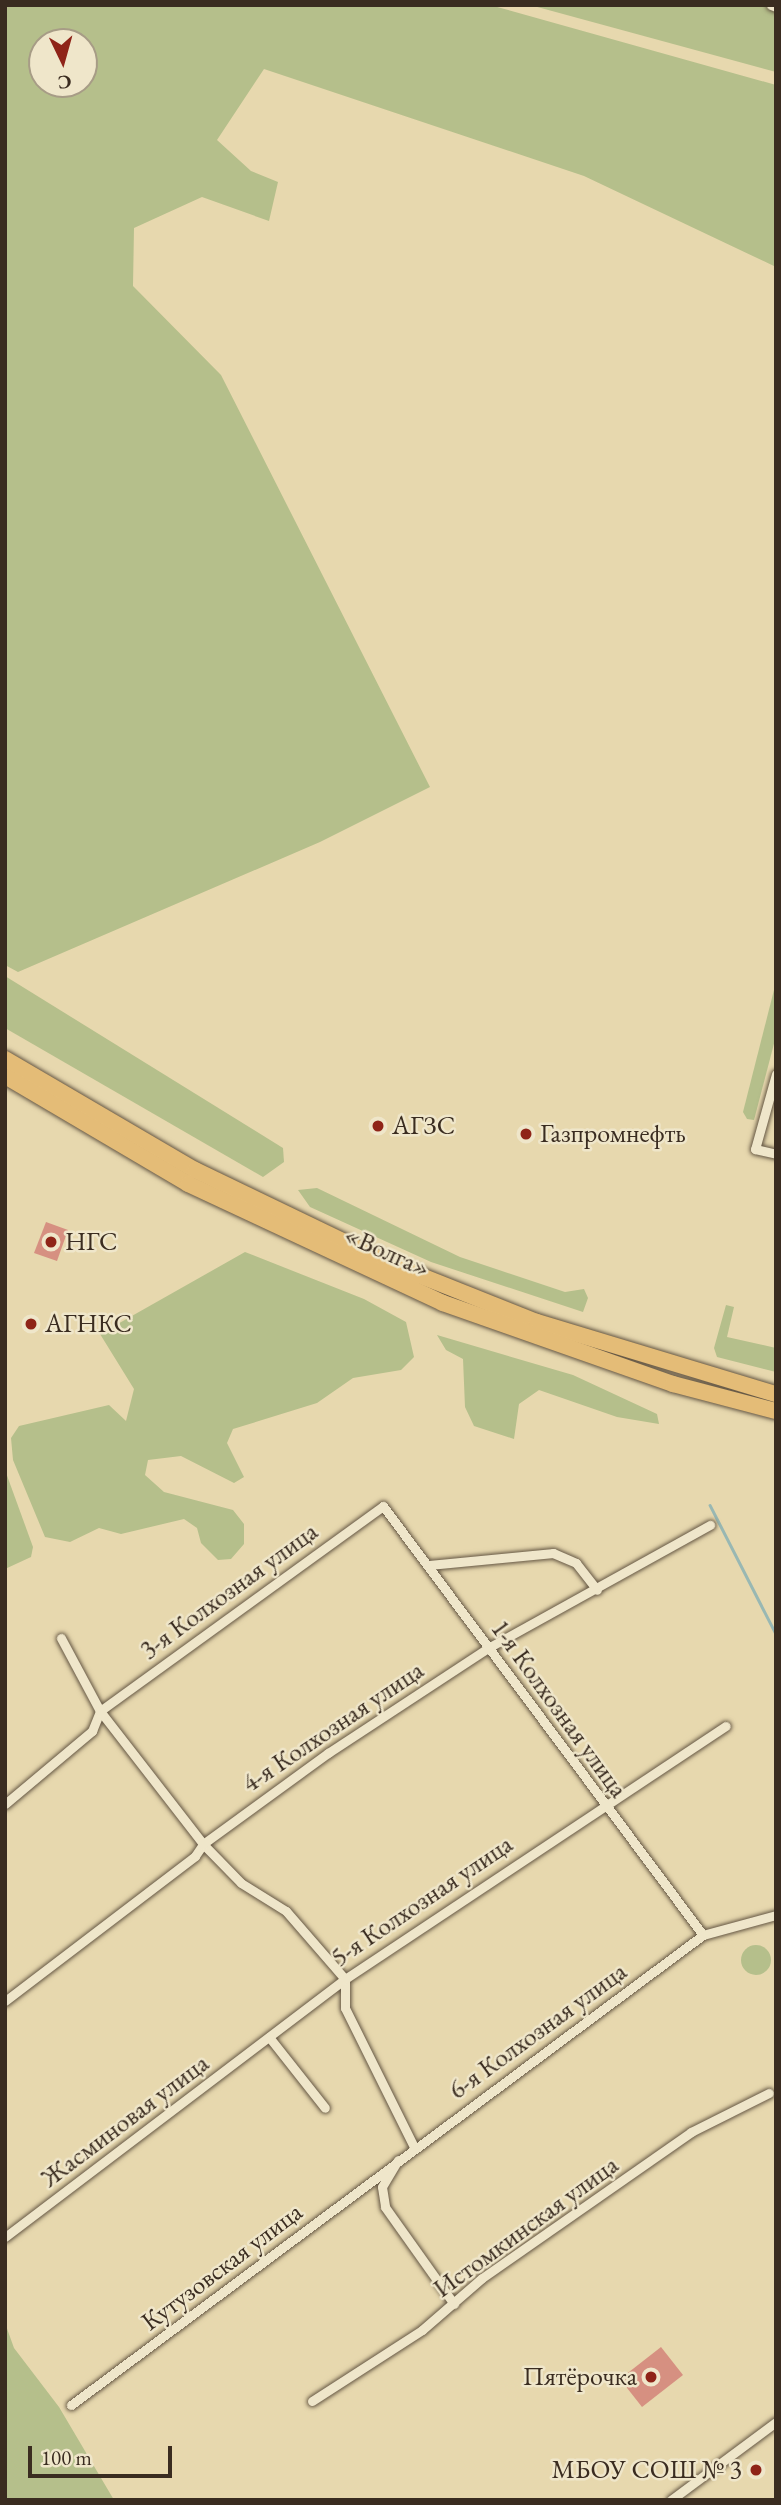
<!DOCTYPE html>
<meta charset="utf-8">
<style>
body{margin:0}
#map{position:relative;width:781px;height:2505px;overflow:hidden;background:#e7d8ae;font-family:"EB Garamond",serif}
div>[style]{position:absolute}
[style*='--x']{left:calc(var(--x)*1px);top:calc(var(--y)*1px);width:calc(var(--w)*1px);rotate:calc(var(--a)*1deg)}
.green>*{inset:0;background:#b5bf8b}
.round{border-radius:50%}
.stream>*{height:2.5px;margin:-1.25px;padding:0 1.25px;transform-origin:1.25px;border-radius:1.25px;background:#99b8b3}
.building>*{inset:0;background:#d69081}
.roads{filter:drop-shadow(0 0 2px #655744) drop-shadow(0 0 2px #655744)}
.street>*{height:9px;margin:-4.5px;padding:0 4.5px;transform-origin:4.5px;border-radius:4.5px;background:#efe6ca}
.highway>*{height:16px;margin:-8px;padding:0 8px;transform-origin:8px;border-radius:8px;background:#e4bc77}
.dots>*{width:19px;height:19px;translate:-50% -50%;box-sizing:border-box;border:4px solid #efe6ca;border-radius:50%}
span{translate:-50% -50%;white-space:nowrap;text-align:center;line-height:1.15;-webkit-text-stroke:5px #efe6ca;paint-order:stroke}
.poi-label{font-size:26px;color:#3a2c20}
.left{translate:0 -50%;text-align:left}
.right{translate:-100% -50%;text-align:right}
.street-label{font-size:26px;color:#3a2c20}
.frame{position:absolute;inset:0;border:7px solid #3a2c20;pointer-events:none}
.north{position:absolute;left:28px;top:28px;width:70px;height:70px;box-sizing:border-box;background:#efe6ca;border:2px solid #a79c86;border-radius:50%;rotate:175deg;font-size:19px;font-weight:700;line-height:28px;text-align:center;color:#3a2c20}
.north::after{content:'';display:block;margin:auto;width:24px;height:32px;background:#8f2418;clip-path:polygon(50% 0,100% 100%,50% 72%,0 100%)}
.scale{position:absolute;left:28px;top:2446px;width:144px;height:32px;box-sizing:border-box;border:4px solid #3a2c20;border-top:0;padding-left:9px;font-size:21px;line-height:24px;white-space:nowrap;color:#3a2c20;-webkit-text-stroke:5px #efe6ca;paint-order:stroke}
</style>
<div id="map">
<div class="green">
<i style="clip-path:polygon(evenodd,5px 5px,490px 5px,776px 85px,776px 267px,584px 176px,264px 69px,217px 140px,251px 171px,278px 182px,269px 221px,202px 197px,134px 228px,133px 286px,221px 375px,430px 787px,320px 842px,18px 972px,5px 965px,5px 5px,42px 42px,84px 42px,84px 84px,42px 84px,42px 42px)"></i>
<i style="clip-path:polygon(530px 5px,776px 5px,776px 72px)"></i>
<i style="clip-path:polygon(5px 976px,283px 1148px,284px 1162px,263px 1177px,5px 1028px)"></i>
<i style="clip-path:polygon(776px 982px,776px 1036px,754px 1120px,747px 1119px,743px 1112px)"></i>
<i style="clip-path:polygon(317px 1188px,460px 1257px,565px 1292px,584px 1289px,588px 1298px,583px 1312px,431px 1262px,310px 1207px,298px 1190px)"></i>
<i style="clip-path:polygon(245px 1252px,364px 1299px,406px 1322px,414px 1357px,401px 1370px,353px 1378px,317px 1403px,233px 1429px,227px 1443px,244px 1477px,234px 1483px,181px 1456px,148px 1460px,145px 1475px,164px 1492px,233px 1510px,244px 1524px,244px 1544px,231px 1559px,218px 1560px,201px 1543px,197px 1528px,184px 1519px,121px 1534px,99px 1528px,70px 1542px,45px 1537px,13px 1460px,11px 1438px,19px 1426px,109px 1405px,126px 1421px,134px 1389px,100px 1334px)"></i>
<i style="clip-path:polygon(726px 1305px,734px 1307px,727px 1337px,776px 1348px,776px 1372px,717px 1357px,714px 1348px)"></i>
<i style="clip-path:polygon(437px 1335px,573px 1375px,657px 1414px,659px 1424px,617px 1417px,539px 1390px,519px 1404px,514px 1439px,474px 1426px,465px 1407px,463px 1359px,446px 1350px)"></i>
<i style="clip-path:polygon(5px 1470px,33px 1547px,31px 1557px,5px 1569px)"></i>
<i class="round" style="left:741px;top:1945px;width:30px;height:30px"></i>
<i style="clip-path:polygon(5px 2323px,14px 2348px,59px 2407px,114px 2500px,5px 2500px)"></i>
</div>
<div class="stream">
<i style="--x:710;--y:1505;--w:145;--a:62.9"></i>
</div>
<div class="building">
<i style="clip-path:polygon(46px 1222px,68px 1230px,57px 1261px,34px 1253px)"></i>
<i style="clip-path:polygon(661px 2347px,683px 2375px,642px 2407px,620px 2379px)"></i>
</div>
<div class="roads">
<div class="street">
<i style="--x:771;--y:5;--w:5;--a:22"></i>
<i style="--x:776;--y:1074;--w:78;--a:105.6"></i>
<i style="--x:755;--y:1149;--w:22;--a:13"></i>
<i style="--x:429;--y:1565;--w:125;--a:-5.5"></i>
<i style="--x:553;--y:1553;--w:25;--a:23"></i>
<i style="--x:576;--y:1563;--w:34;--a:52"></i>
<i style="--x:61;--y:1638;--w:83;--a:61.9"></i>
<i style="--x:100;--y:1711;--w:168;--a:52.2"></i>
<i style="--x:203;--y:1844;--w:54;--a:45.7"></i>
<i style="--x:241;--y:1883;--w:53;--a:31.9"></i>
<i style="--x:286;--y:1911;--w:90;--a:49.1"></i>
<i style="--x:345;--y:1979;--w:29;--a:90"></i>
<i style="--x:345;--y:2008;--w:155;--a:63.6"></i>
<i style="--x:5;--y:1804;--w:114;--a:-40"></i>
<i style="--x:92;--y:1731;--w:22;--a:-68"></i>
<i style="--x:100;--y:1711;--w:349;--a:-35.9"></i>
<i style="--x:383;--y:1506;--w:535;--a:53.28"></i>
<i style="--x:5;--y:2001;--w:239;--a:-37.3"></i>
<i style="--x:195;--y:1856;--w:14;--a:-56"></i>
<i style="--x:203;--y:1844;--w:155;--a:-36.1"></i>
<i style="--x:328;--y:1753;--w:191;--a:-33.3"></i>
<i style="--x:488;--y:1648;--w:254;--a:-29"></i>
<i style="--x:269;--y:2037;--w:90;--a:51.7"></i>
<i style="--x:398;--y:2160;--w:31;--a:121"></i>
<i style="--x:382;--y:2187;--w:20;--a:81"></i>
<i style="--x:385;--y:2207;--w:119;--a:54.6"></i>
<i style="--x:5;--y:2237;--w:427;--a:-37.2"></i>
<i style="--x:345;--y:1979;--w:457;--a:-33.6"></i>
<i style="--x:312;--y:2401;--w:131;--a:-32.8"></i>
<i style="--x:422;--y:2330;--w:79;--a:-40.9"></i>
<i style="--x:482;--y:2278;--w:255;--a:-34.9"></i>
<i style="--x:691;--y:2132;--w:87;--a:-26.6"></i>
<i style="--x:71;--y:2405;--w:788;--a:-36.64"></i>
<i style="--x:703;--y:1935;--w:76;--a:-15.3"></i>
<i style="--x:671;--y:2500;--w:131;--a:-36.6"></i>
</div>
<div class="highway">
<i style="--x:5;--y:1059;--w:220;--a:30.3"></i>
<i style="--x:195;--y:1170;--w:212;--a:25.7"></i>
<i style="--x:386;--y:1262;--w:162;--a:21.7"></i>
<i style="--x:537;--y:1322;--w:250;--a:16.8"></i>
<i style="--x:5;--y:1076;--w:212;--a:30.5"></i>
<i style="--x:188;--y:1184;--w:281;--a:25"></i>
<i style="--x:443;--y:1303;--w:244;--a:19.4"></i>
<i style="--x:673;--y:1384;--w:106;--a:14.7"></i>
</div>
</div>
<div class="dots">
<i style="left:378px;top:1126px;background:#8f2418"></i>
<i style="left:526px;top:1134px;background:#8f2418"></i>
<i style="left:51px;top:1242px;background:#8f2418"></i>
<i style="left:31px;top:1324px;background:#8f2418"></i>
<i style="left:651px;top:2377px;background:#8f2418"></i>
<i style="left:756px;top:2470px;background:#8f2418"></i>
</div>
<div class="poi-label">
<span class="left" style="left:392px;top:1126px">АГЗС</span>
<span class="left" style="left:540px;top:1134px">Газпромнефть</span>
<span class="left" style="left:65px;top:1242px">НГС</span>
<span class="left" style="left:45px;top:1324px">АГНКС</span>
<span class="right" style="left:637px;top:2377px">Пятёрочка</span>
<span class="right" style="left:742px;top:2470px">МБОУ СОШ № 3</span>
</div>
<div class="street-label">
<span style="left:387px;top:1252px;rotate:24deg">«Волга»</span>
<span style="left:229px;top:1591px;rotate:-36deg">3-я Колхозная улица</span>
<span style="left:559px;top:1709px;rotate:54deg">1-я Колхозная улица</span>
<span style="left:333px;top:1727px;rotate:-34deg">4-я Колхозная улица</span>
<span style="left:422px;top:1901px;rotate:-34deg">5-я Колхозная улица</span>
<span style="left:538px;top:2031px;rotate:-36deg">6-я Колхозная улица</span>
<span style="left:125px;top:2121px;rotate:-37deg">Жасминовая улица</span>
<span style="left:526px;top:2227px;rotate:-36deg">Истомкинская улица</span>
<span style="left:222px;top:2267px;rotate:-37deg">Кутузовская улица</span>
</div>
<div class="frame"></div>
<div class="north">С</div>
<div class="scale">100 m</div>
</div>
